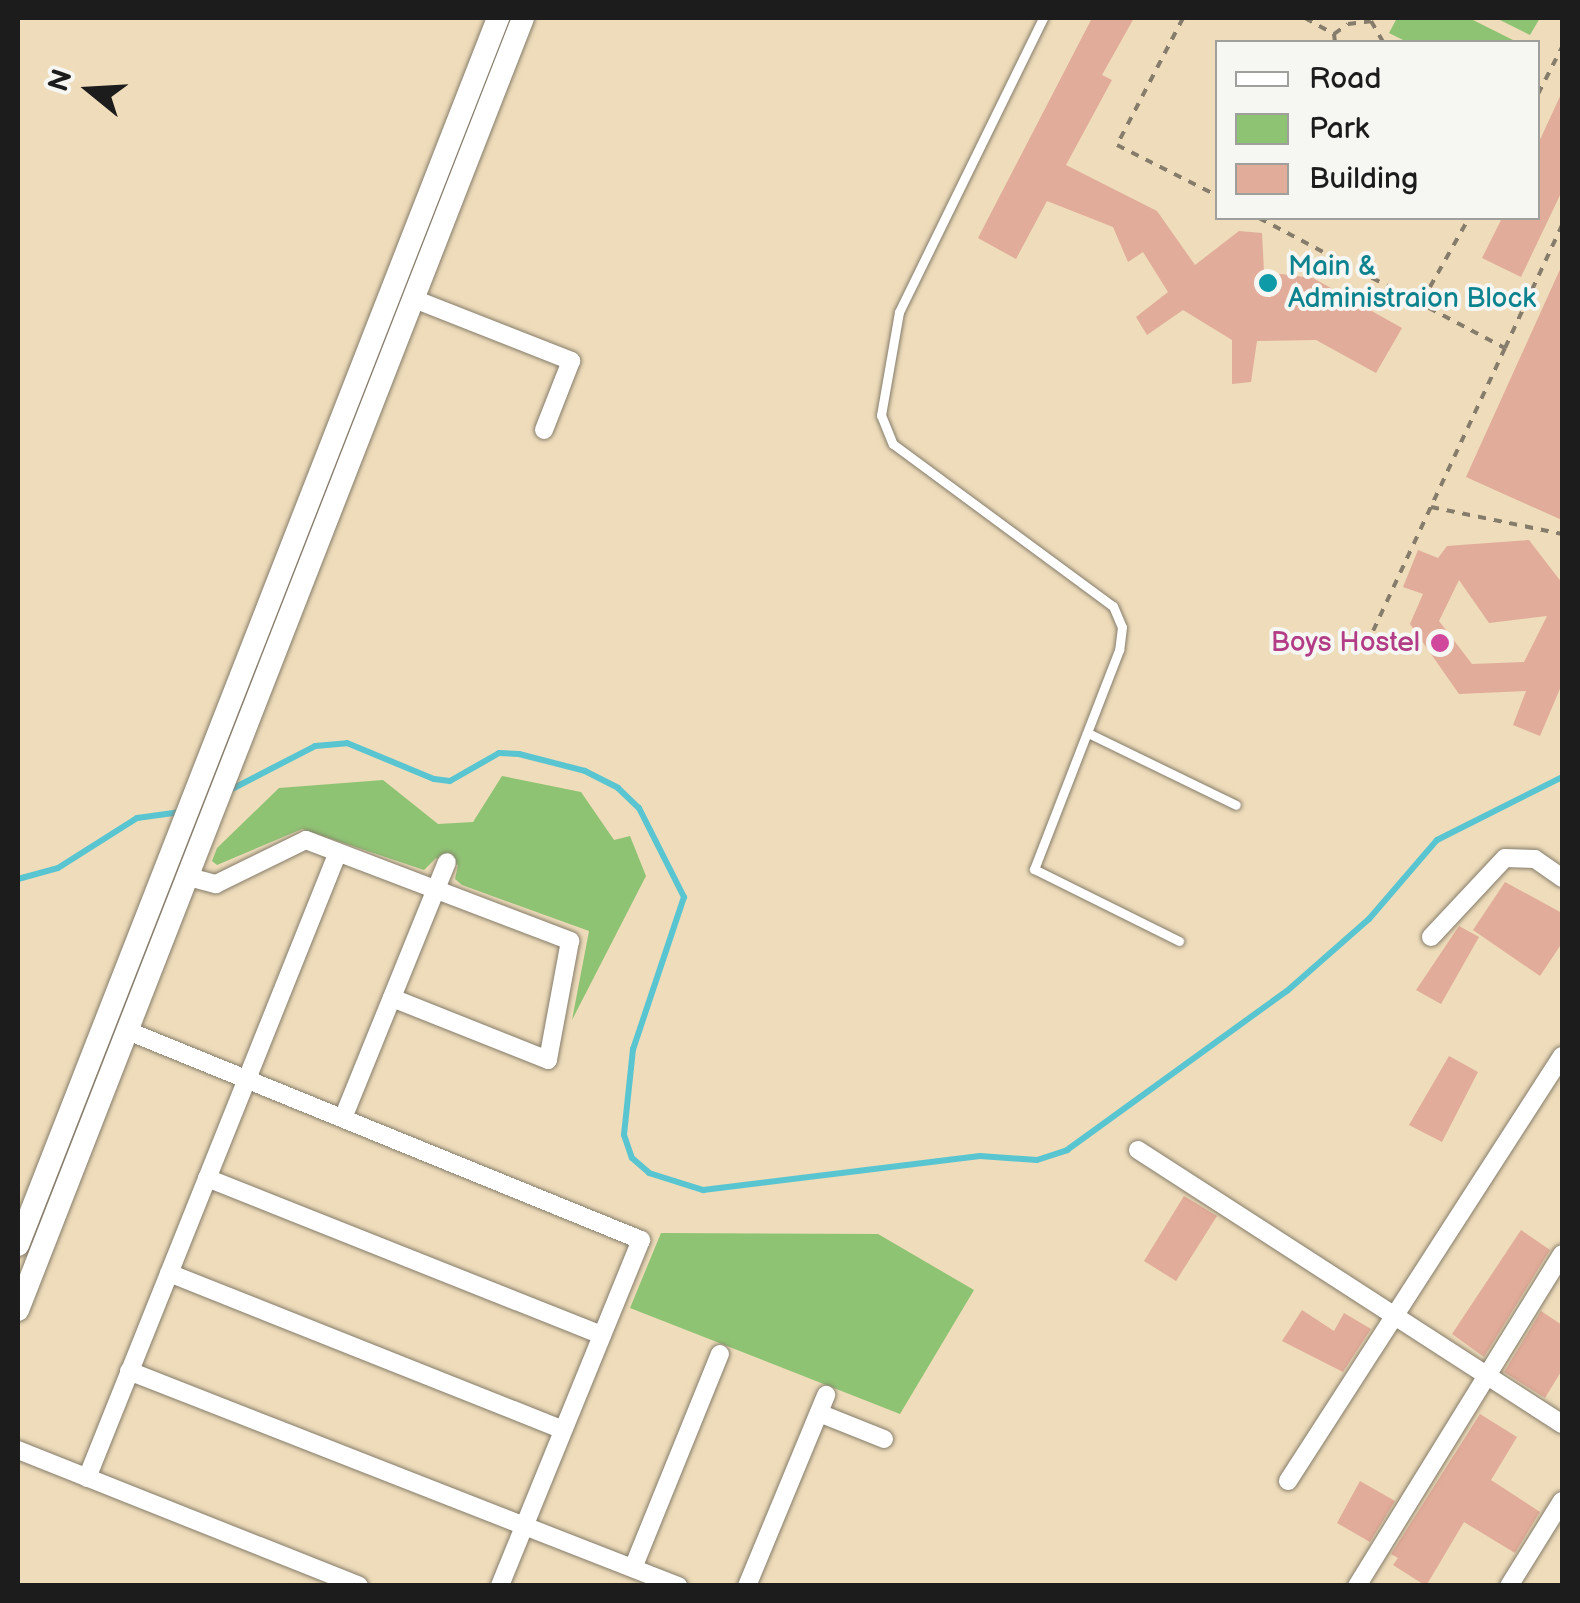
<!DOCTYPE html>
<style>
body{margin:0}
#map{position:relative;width:1580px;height:1603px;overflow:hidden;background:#eedcba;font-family:"Balsamiq Sans",sans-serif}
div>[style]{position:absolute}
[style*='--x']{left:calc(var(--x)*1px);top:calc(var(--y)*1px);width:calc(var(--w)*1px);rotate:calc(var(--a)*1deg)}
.green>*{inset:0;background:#8fc374}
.stream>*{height:6px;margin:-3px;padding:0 3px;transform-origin:3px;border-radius:3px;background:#59c5d1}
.building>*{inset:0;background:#e1ac99}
.path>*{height:4px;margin-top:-2px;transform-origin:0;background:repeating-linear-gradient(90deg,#857c6b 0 8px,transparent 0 16px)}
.roads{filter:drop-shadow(0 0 2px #857c6b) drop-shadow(0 0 2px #857c6b)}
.service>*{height:9px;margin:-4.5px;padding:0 4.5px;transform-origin:4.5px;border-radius:4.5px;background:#fff}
.minor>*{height:18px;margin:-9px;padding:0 9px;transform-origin:9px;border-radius:9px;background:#fff}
.tertiary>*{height:22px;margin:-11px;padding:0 11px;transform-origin:11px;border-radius:11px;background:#fff}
.dots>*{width:28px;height:28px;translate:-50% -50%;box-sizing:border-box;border:5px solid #f6f6f2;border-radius:50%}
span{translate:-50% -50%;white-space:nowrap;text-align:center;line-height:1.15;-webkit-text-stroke:8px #f6f6f2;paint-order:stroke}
.culture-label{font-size:28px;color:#0d838f}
.left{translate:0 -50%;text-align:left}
.hotel-label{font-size:28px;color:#b23c85}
.right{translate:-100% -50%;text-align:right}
.frame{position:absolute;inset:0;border:20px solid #1c1c1c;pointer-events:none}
.legend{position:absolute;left:1215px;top:40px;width:325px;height:180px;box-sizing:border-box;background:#f6f6f2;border:2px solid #9f9f9c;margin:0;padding:12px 18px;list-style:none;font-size:30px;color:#1c1c1c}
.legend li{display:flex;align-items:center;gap:20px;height:50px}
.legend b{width:50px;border:2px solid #9f9f9c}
.north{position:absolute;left:40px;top:40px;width:100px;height:100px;-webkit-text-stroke:8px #f6f6f2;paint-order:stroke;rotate:288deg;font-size:28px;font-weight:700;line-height:40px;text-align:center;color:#1c1c1c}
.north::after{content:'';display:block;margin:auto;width:35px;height:45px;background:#1c1c1c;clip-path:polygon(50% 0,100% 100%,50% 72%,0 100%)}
</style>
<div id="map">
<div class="green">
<i style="clip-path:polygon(1397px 18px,1469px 18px,1517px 42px,1407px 42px,1389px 33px)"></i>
<i style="clip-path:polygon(1496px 18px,1540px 18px,1530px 35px)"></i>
<i style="clip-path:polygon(502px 776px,581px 792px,614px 840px,630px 836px,646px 876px,572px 1020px,589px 931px,462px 885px,455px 879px,458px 865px,436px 858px,424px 870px,302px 829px,217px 865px,212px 861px,217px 848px,279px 788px,383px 780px,438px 824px,473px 822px)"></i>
<i style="clip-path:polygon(661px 1233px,878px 1234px,974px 1290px,900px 1414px,630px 1308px)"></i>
</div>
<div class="stream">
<i style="--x:228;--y:791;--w:98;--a:-27.3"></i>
<i style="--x:315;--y:746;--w:32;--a:-5"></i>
<i style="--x:347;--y:743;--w:94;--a:22.5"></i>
<i style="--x:434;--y:779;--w:16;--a:7"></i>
<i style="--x:450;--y:781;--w:56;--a:-29.7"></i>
<i style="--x:499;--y:753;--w:20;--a:3"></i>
<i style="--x:519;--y:754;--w:68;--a:14.4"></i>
<i style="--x:585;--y:771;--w:37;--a:27"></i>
<i style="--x:618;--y:788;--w:29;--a:44"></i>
<i style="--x:639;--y:808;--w:100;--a:63.2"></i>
<i style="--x:684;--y:897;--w:160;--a:108.5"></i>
<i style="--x:633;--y:1049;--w:86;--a:96"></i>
<i style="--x:624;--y:1135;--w:24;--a:71"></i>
<i style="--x:632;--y:1158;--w:23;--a:41"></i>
<i style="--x:649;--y:1173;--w:57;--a:17.5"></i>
<i style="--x:703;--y:1190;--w:279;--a:-7"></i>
<i style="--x:980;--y:1156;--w:57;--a:4"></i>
<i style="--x:1037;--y:1160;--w:32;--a:-18"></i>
<i style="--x:1067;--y:1150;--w:271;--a:-35.9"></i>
<i style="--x:1287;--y:991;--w:109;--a:-41.3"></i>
<i style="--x:1369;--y:919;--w:104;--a:-49.3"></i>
<i style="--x:1437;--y:840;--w:140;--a:-26.7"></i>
<i style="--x:18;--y:879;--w:41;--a:-15.4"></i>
<i style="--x:58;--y:868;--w:93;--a:-32.3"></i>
<i style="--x:137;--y:818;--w:44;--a:-7.8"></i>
</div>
<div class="building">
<i style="clip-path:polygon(1092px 18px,1134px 18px,1102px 75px,1112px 80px,1066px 165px,1157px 211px,1195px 265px,1239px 231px,1262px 233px,1264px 272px,1313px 278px,1402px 328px,1376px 373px,1316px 340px,1257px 341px,1251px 382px,1232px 384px,1232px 340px,1183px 310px,1147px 335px,1136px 317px,1168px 292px,1143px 252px,1128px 262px,1113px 227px,1047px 201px,1016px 259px,978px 238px)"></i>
<i style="clip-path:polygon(1562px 92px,1562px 191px,1521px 277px,1482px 258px,1502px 218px,1538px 218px,1538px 144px)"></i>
<i style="clip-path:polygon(1562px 265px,1562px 520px,1466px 477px)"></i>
<i style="clip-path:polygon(evenodd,1529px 540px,1562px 583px,1562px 684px,1540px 736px,1513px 725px,1526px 691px,1459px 694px,1410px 624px,1423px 594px,1403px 587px,1418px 550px,1438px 558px,1447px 546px,1529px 540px,1459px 580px,1489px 623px,1547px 616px,1524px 662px,1472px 664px,1439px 621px,1459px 580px)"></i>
<i style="clip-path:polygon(1505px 882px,1562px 913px,1562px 943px,1540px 976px,1473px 930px)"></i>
<i style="clip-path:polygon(1459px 926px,1479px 937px,1441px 1004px,1416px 990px)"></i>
<i style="clip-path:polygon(1449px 1056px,1478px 1072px,1442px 1142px,1409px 1125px)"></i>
<i style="clip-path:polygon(1184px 1196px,1217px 1216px,1176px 1281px,1144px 1261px)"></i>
<i style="clip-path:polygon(1521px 1230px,1550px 1250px,1484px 1357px,1452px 1334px)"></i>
<i style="clip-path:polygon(1302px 1310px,1334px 1331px,1344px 1313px,1371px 1329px,1343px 1372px,1282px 1341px)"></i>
<i style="clip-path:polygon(1541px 1311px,1562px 1325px,1562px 1370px,1545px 1398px,1504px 1372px)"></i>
<i style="clip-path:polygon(1480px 1414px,1517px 1437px,1491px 1480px,1540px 1512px,1515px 1553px,1464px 1522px,1426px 1586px,1393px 1565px,1398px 1558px,1391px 1554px)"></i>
<i style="clip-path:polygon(1360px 1481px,1395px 1501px,1370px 1542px,1337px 1523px)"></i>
</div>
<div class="path">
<i style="--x:1183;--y:18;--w:143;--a:117.5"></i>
<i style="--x:1117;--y:145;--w:113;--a:26.8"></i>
<i style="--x:1305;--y:18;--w:33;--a:29"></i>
<i style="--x:1335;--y:42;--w:8;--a:-97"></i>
<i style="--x:1334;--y:34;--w:17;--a:-36"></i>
<i style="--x:1348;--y:24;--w:23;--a:-7"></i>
<i style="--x:1371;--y:21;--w:24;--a:60"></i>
<i style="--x:1538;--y:94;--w:53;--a:-62.9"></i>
<i style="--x:1259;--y:218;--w:278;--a:27.9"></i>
<i style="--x:1505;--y:348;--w:336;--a:115"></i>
<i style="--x:1422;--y:301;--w:95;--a:-60.5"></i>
<i style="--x:1505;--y:348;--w:136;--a:-65.1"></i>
<i style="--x:1431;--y:507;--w:134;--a:11.6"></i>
</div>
<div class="roads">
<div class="service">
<i style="--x:1043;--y:18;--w:327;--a:116.1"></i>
<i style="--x:899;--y:312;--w:105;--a:99.9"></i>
<i style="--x:881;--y:415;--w:31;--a:68"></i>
<i style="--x:893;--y:444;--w:273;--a:36.4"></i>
<i style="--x:1113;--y:606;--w:23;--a:67"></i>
<i style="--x:1122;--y:627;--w:23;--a:97"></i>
<i style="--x:1119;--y:650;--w:235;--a:111.2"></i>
<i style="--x:1034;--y:869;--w:162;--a:26.4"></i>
<i style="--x:1090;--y:734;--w:162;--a:25.9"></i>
</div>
<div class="minor">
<i style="--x:414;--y:299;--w:169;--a:21.5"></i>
<i style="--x:571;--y:361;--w:74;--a:111.4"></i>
<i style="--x:189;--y:877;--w:28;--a:15"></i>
<i style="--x:216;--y:884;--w:100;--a:-26.1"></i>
<i style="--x:306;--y:840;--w:283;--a:20.9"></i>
<i style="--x:570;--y:941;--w:121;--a:100.5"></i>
<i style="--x:548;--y:1060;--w:168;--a:-158.3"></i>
<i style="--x:1431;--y:937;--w:108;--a:-46.9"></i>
<i style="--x:1505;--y:858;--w:30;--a:2"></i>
<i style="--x:1535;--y:859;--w:33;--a:35"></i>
<i style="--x:128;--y:1031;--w:554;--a:22.17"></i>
<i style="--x:641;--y:1240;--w:374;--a:112.2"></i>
<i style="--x:343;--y:1118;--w:276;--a:-67.9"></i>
<i style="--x:1138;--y:1150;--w:505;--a:32.87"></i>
<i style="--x:207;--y:1178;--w:425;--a:21.7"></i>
<i style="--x:169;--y:1273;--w:424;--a:21.7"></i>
<i style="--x:129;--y:1371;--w:590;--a:21.39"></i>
<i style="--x:819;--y:1413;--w:70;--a:21.8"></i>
<i style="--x:18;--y:1450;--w:367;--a:21.7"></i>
<i style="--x:87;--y:1478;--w:674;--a:-68.15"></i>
<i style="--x:1288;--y:1481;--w:506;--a:-57.19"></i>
<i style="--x:633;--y:1568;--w:231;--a:-67.9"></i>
<i style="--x:747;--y:1586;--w:207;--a:-67.5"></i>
<i style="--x:1357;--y:1586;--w:390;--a:-58.3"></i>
<i style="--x:1509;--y:1586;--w:100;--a:-58.1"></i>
</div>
<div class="tertiary">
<i style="--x:18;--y:1245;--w:1318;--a:-68.63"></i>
<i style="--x:18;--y:1310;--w:1387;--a:-68.65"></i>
</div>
</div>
<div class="dots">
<i style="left:1268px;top:283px;background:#0f9aa8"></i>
<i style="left:1440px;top:643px;background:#d1479c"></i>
</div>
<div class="culture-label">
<span class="left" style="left:1288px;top:283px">Main &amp;<br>Administraion Block</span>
</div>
<div class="hotel-label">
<span class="right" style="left:1420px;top:643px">Boys Hostel</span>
</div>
<div class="frame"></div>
<ul class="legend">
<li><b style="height:12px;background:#fff"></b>Road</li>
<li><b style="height:28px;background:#8fc374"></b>Park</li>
<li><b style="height:28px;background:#e1ac99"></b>Building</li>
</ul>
<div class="north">N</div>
</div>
